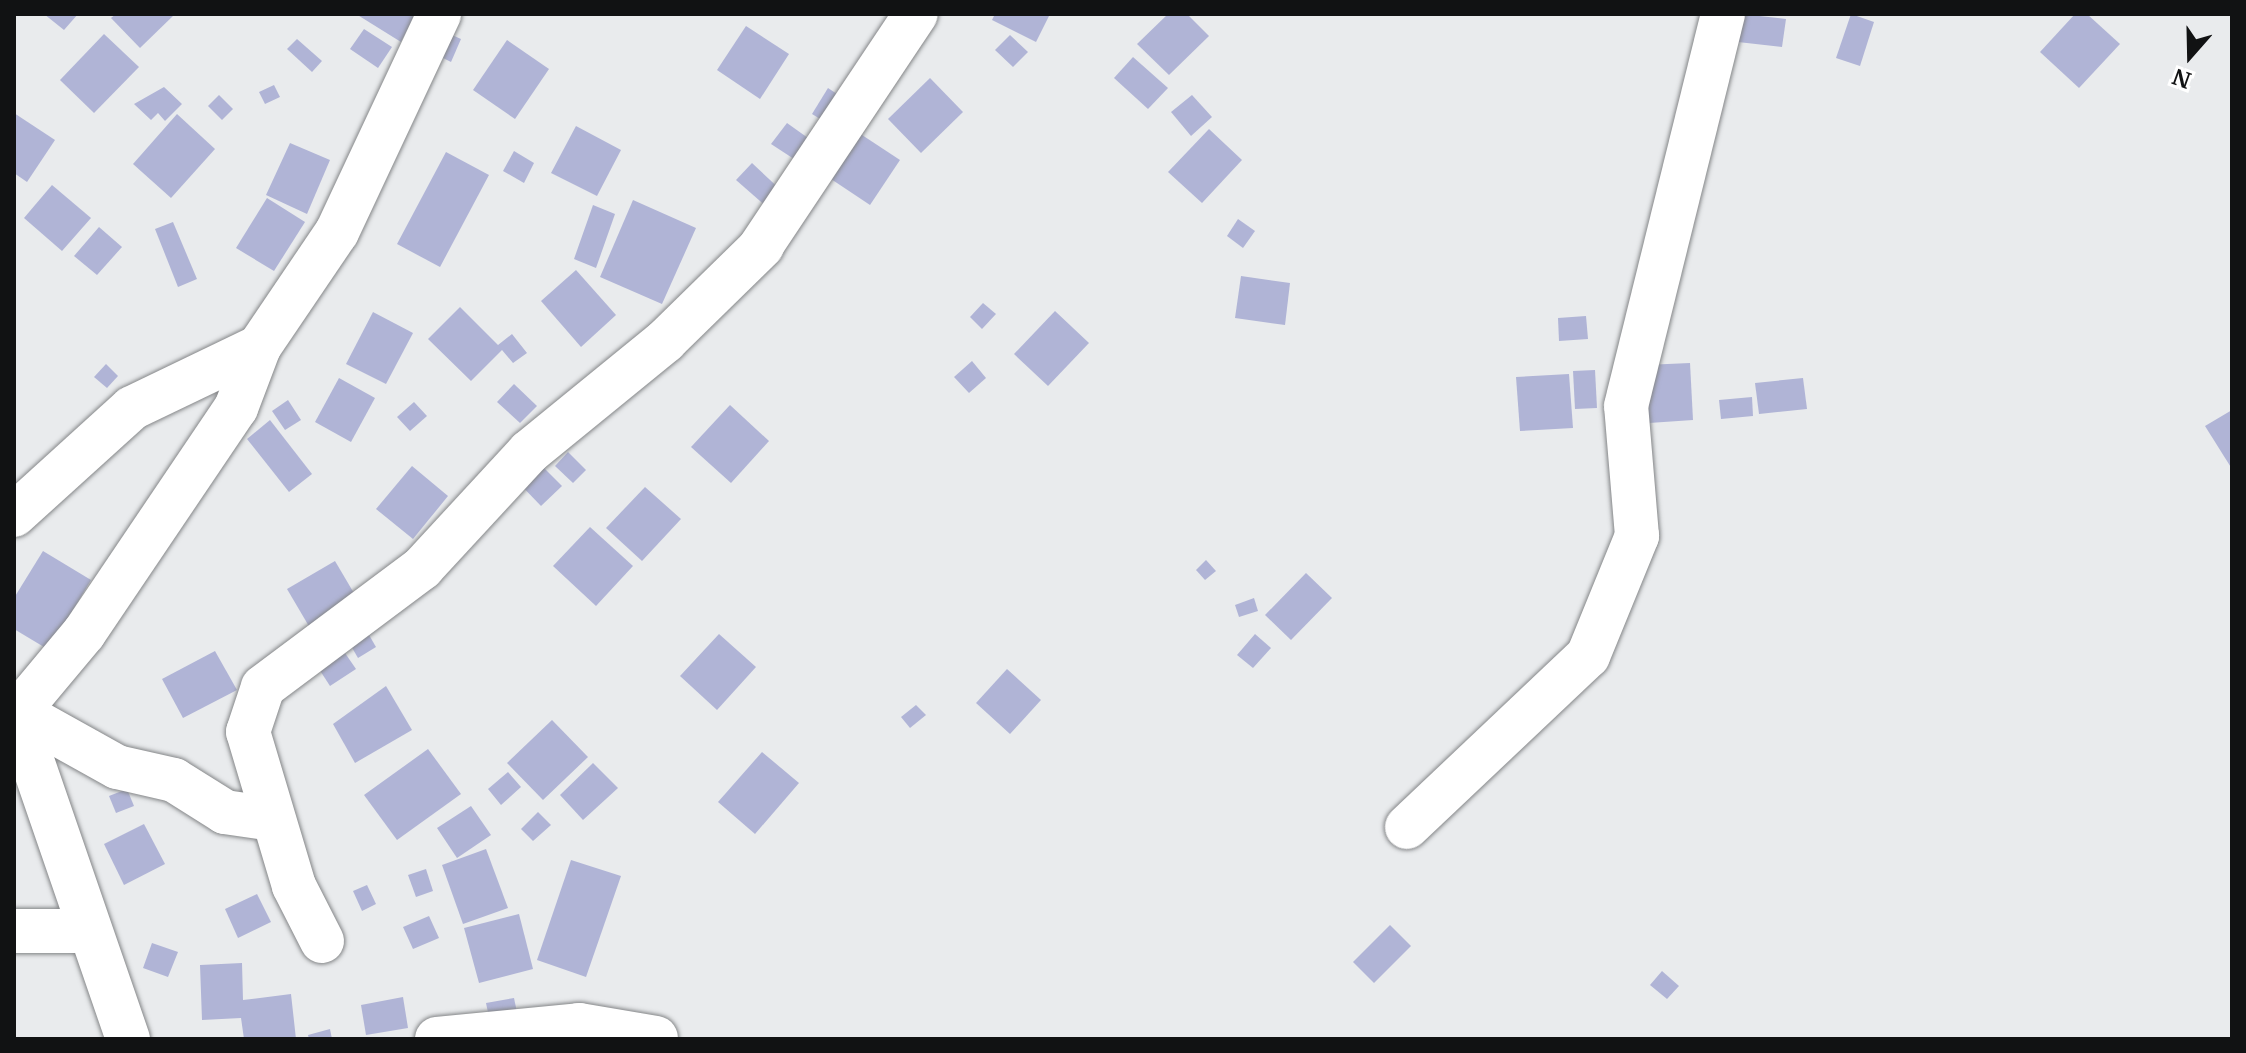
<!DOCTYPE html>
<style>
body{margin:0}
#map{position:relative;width:2246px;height:1053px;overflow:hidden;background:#e9ebed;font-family:Merriweather,serif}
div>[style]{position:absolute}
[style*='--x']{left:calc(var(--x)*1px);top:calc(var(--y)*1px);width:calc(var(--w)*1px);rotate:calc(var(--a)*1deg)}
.building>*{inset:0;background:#b0b4d6}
.roads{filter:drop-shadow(0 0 2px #848688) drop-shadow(0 0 2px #848688)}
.minor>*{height:44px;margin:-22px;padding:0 22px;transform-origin:22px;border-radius:22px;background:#fff}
span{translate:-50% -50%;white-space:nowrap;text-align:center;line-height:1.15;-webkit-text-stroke:6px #fff;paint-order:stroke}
.frame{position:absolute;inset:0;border:16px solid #111213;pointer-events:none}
.north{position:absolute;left:2150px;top:16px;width:80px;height:80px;-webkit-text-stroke:6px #fff;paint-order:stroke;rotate:200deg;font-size:22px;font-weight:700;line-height:32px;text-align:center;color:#111213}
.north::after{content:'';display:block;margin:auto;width:28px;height:36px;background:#111213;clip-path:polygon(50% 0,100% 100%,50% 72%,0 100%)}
</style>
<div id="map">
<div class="building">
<i style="clip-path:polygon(44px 14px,78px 14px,64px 30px)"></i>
<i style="clip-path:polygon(116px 14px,175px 14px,140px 48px,111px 18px)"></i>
<i style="clip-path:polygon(356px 14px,415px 14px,401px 42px)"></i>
<i style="clip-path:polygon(995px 14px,1050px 14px,1036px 42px,992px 20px)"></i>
<i style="clip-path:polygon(1168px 14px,1187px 14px,1209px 36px,1169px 75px,1137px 44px)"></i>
<i style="clip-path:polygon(1741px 14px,1786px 19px,1782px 47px,1738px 42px)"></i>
<i style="clip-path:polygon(1851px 14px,1874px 22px,1860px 66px,1836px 58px)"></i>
<i style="clip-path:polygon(2075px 14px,2087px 14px,2120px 44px,2079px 88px,2040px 52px)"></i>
<i style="clip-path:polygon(746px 26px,789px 54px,760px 99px,717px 70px)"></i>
<i style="clip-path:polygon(364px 29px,392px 47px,378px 68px,350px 49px)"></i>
<i style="clip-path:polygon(441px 30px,461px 39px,451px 62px,431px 52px)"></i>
<i style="clip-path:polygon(104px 34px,139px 67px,94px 113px,60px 80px)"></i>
<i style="clip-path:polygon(1010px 35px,1028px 52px,1013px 67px,995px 50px)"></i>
<i style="clip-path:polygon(297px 39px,322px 61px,312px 72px,287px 49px)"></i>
<i style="clip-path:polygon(507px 40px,549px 69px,515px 119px,473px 90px)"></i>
<i style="clip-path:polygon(1133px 57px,1168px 88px,1148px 109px,1114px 78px)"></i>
<i style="clip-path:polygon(930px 78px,963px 112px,921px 153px,888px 119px)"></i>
<i style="clip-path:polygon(274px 85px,280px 97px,265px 104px,259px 92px)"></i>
<i style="clip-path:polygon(164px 87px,182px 104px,165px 121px,158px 113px,151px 120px,134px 104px)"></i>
<i style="clip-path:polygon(828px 88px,849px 102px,833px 127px,812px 114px)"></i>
<i style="clip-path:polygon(219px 95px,233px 109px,222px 120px,208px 106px)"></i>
<i style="clip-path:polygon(1192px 95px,1212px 117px,1191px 136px,1171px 112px)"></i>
<i style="clip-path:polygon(14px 113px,55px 140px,27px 182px,14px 173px)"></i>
<i style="clip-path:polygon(177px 114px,215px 149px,171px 198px,133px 164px)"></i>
<i style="clip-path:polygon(787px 123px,808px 138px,794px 159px,771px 144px)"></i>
<i style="clip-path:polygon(576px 126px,621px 150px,597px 196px,551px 173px)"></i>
<i style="clip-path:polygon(1209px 129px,1242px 160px,1202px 203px,1168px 172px)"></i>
<i style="clip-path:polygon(859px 133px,900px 160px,870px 205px,828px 177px)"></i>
<i style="clip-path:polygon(290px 143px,330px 160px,307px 214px,266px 195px)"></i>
<i style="clip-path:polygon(514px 151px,534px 163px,524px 183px,503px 171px)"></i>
<i style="clip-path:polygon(446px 152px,489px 175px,440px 267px,397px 244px)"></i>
<i style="clip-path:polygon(752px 163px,784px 193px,769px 209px,736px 180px)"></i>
<i style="clip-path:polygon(52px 185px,91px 218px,62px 251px,24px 218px)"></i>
<i style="clip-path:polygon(267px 198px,305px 222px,274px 271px,236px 248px)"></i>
<i style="clip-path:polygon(633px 200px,696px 228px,662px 304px,600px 277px)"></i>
<i style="clip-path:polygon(593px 205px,615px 214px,596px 268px,574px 259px)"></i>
<i style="clip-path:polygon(1238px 219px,1255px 231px,1243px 248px,1227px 236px)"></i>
<i style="clip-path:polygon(173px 222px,197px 279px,178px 287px,155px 229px)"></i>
<i style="clip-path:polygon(99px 227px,122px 247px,97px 275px,74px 256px)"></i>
<i style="clip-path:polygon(576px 270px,616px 315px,581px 347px,541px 301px)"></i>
<i style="clip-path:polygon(1241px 276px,1290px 283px,1285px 325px,1235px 318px)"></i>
<i style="clip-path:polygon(983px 303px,996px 314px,982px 329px,970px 317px)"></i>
<i style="clip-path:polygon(460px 307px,498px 345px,512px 334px,527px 353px,513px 363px,502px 350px,471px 381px,428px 339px)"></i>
<i style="clip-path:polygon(1055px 311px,1089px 343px,1048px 386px,1014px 354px)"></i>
<i style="clip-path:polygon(373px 312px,413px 333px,386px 384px,346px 364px)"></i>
<i style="clip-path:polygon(1586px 316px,1588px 339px,1559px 341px,1558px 318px)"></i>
<i style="clip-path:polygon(972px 361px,986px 378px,969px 393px,954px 377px)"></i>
<i style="clip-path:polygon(1690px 363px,1693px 420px,1649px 423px,1645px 365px)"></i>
<i style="clip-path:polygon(106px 364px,118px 376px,107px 388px,94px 377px)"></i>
<i style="clip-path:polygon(1595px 370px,1597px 408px,1575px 409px,1573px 371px)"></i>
<i style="clip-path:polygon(1569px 374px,1573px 428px,1520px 431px,1516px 377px)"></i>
<i style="clip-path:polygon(339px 378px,375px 398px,351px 442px,315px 422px)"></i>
<i style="clip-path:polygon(1803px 378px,1807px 409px,1759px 414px,1755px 383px)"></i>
<i style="clip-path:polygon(514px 384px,537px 406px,520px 423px,497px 402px)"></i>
<i style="clip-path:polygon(1752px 397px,1753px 416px,1721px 419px,1719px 400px)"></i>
<i style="clip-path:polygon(288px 400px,301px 420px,285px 430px,272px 411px)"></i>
<i style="clip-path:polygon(414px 402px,427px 416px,410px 431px,397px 417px)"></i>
<i style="clip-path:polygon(730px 405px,769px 441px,731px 483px,691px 447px)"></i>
<i style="clip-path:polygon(2232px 410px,2232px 469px,2205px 426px)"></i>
<i style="clip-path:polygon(270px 420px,312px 474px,289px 492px,247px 439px)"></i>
<i style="clip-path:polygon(568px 452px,586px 470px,573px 483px,555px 466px)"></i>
<i style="clip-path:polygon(535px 459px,562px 486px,541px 506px,515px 479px)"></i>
<i style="clip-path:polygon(412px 466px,448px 496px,413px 539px,376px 509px)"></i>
<i style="clip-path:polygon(645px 487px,681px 519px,642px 561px,606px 528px)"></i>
<i style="clip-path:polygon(590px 527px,633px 566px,596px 606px,553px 566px)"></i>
<i style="clip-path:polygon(43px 551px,91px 580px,49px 650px,14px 629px,14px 598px)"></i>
<i style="clip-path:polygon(1206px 560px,1216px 571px,1205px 580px,1196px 570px)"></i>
<i style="clip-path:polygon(335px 561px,358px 600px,310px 628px,287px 589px)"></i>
<i style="clip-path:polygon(1306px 573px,1332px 598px,1291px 640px,1265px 615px)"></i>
<i style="clip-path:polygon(1254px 598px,1258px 611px,1239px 617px,1235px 605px)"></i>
<i style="clip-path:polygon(365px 628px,376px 647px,358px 658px,347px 639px)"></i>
<i style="clip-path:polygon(719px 634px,756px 667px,717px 710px,680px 676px)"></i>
<i style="clip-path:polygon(1255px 634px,1271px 648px,1253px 668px,1237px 655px)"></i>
<i style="clip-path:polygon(215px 651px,237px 690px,183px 718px,162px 679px)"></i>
<i style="clip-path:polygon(345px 653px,356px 669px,330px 686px,319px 669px)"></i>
<i style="clip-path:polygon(1007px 669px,1041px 700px,1010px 734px,976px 703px)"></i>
<i style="clip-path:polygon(386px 686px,412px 730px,355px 763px,333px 724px)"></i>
<i style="clip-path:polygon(916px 705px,926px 715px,910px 728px,901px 717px)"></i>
<i style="clip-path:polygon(552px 720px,588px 757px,543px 800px,507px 763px)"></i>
<i style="clip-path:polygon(428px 749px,461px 794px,397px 840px,364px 795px)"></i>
<i style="clip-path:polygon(762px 752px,799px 783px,755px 834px,718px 802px)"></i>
<i style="clip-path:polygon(593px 763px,618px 788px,583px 820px,560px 795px)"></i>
<i style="clip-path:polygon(508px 772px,521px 787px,501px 805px,488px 789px)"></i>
<i style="clip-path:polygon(127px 789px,134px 806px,116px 813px,109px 796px)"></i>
<i style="clip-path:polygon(471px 806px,491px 835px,457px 858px,437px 828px)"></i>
<i style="clip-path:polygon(538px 812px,551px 825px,533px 841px,521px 829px)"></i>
<i style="clip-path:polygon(144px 824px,165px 864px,124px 885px,104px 844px)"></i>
<i style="clip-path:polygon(486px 849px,508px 908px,463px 924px,442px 865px)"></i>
<i style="clip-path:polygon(571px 860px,621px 876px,586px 977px,537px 960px)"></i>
<i style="clip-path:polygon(426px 869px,433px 891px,416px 897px,408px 875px)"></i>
<i style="clip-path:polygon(367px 885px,376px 904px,362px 911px,353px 891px)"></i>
<i style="clip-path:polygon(257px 894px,271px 922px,238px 938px,225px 909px)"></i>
<i style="clip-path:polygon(519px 914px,533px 969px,479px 983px,464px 928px)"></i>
<i style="clip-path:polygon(429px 916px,439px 938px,413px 949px,403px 927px)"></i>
<i style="clip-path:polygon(1390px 925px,1411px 946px,1374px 983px,1353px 962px)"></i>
<i style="clip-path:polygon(152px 943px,178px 952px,168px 977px,143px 968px)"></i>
<i style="clip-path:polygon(242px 963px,243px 1000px,291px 994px,296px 1039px,244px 1039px,241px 1018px,202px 1020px,200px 965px)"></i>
<i style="clip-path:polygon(1662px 971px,1679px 986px,1667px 999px,1650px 985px)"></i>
<i style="clip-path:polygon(403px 997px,408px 1028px,366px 1035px,361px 1005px)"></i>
<i style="clip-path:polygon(514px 998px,518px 1017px,490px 1022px,486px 1003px)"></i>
<i style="clip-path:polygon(330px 1029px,332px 1039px,309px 1039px,308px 1035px)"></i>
</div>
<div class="roads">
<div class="minor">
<i style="--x:761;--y:246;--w:279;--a:-56.3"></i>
<i style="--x:14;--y:515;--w:159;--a:-42.2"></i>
<i style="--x:132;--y:408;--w:141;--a:-25.7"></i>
<i style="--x:14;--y:708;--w:350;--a:71"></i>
<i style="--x:273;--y:819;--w:49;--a:-171.7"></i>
<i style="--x:225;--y:812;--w:60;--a:-147.9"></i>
<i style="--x:174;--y:780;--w:58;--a:-167.2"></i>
<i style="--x:117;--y:767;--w:113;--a:-150.9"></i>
<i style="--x:18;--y:712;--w:103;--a:-50.1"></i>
<i style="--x:84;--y:633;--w:272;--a:-56"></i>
<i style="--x:236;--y:408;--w:65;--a:-69.3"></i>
<i style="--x:259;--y:347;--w:139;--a:-55.9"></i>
<i style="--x:337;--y:232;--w:241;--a:-64.9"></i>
<i style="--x:1407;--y:827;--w:249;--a:-43.4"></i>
<i style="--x:1588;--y:656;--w:130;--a:-67.8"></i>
<i style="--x:1637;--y:536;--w:130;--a:-94.8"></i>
<i style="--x:1626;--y:406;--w:404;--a:-76.1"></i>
<i style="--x:14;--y:931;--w:73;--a:0"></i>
<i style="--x:322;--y:941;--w:62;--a:-117"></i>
<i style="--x:294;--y:886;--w:161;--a:-106.6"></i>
<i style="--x:248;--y:732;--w:47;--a:-71.6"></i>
<i style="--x:263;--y:687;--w:199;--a:-36.8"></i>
<i style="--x:422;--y:568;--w:158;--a:-47.3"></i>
<i style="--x:529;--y:452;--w:176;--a:-39.2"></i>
<i style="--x:665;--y:341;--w:136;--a:-44.4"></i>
<i style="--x:437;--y:1039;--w:143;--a:-5.6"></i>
<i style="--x:579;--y:1025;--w:78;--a:9.6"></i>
</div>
</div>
<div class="frame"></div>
<div class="north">N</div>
</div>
